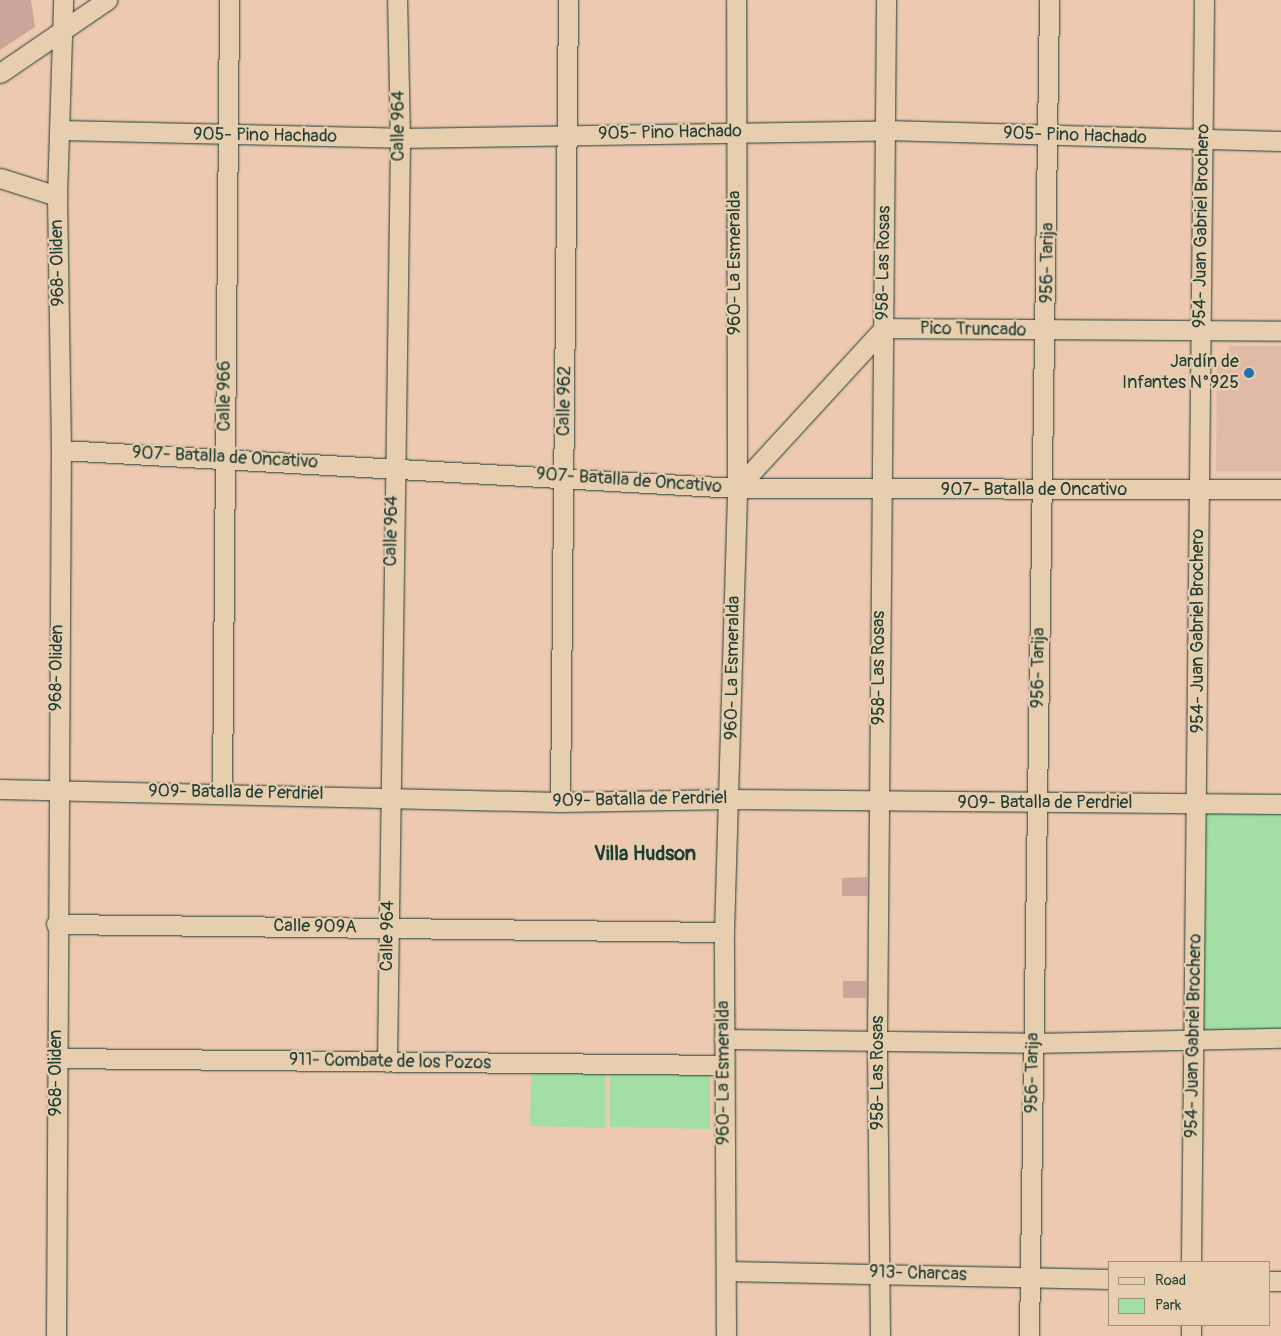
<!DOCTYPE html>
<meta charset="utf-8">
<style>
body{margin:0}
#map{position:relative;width:1281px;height:1336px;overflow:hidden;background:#ecc9b0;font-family:Pangolin,sans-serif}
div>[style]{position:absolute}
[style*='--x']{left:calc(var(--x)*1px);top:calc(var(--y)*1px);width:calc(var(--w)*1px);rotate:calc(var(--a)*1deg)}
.built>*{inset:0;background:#dfbba7}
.green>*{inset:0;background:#a3dea4}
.building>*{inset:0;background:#cda49a}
.roads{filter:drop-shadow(0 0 1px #1f3d34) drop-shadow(0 0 1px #1f3d34)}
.minor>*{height:19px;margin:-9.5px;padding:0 9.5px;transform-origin:9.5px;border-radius:9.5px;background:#e7ceaf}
.dots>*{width:14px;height:14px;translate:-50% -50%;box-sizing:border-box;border:2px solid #e7ceaf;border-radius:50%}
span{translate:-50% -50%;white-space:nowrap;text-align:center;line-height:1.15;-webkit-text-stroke:4.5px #e7ceaf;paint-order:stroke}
.street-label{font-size:18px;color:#1f3d34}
.poi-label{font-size:18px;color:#1f3d34}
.right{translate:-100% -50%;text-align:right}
.quarter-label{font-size:20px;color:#1f3d34;font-weight:700}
.legend{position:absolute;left:1108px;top:1261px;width:162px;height:65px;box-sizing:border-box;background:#e7ceaf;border:1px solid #97947e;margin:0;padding:6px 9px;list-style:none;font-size:15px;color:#1f3d34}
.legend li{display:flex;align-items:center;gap:10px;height:25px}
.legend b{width:25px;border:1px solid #97947e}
</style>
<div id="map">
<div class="built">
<i style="clip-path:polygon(1231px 346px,1281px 346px,1281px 471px,1216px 471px,1217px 361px)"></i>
</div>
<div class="green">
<i style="clip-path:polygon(1202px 808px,1281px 809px,1281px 1032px,1198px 1032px)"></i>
<i style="clip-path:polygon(531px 1070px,605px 1072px,605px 1128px,530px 1126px)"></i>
<i style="clip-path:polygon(610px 1073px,710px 1076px,710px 1129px,610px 1127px)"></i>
</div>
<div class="building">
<i style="clip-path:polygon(0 0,31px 0,35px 27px,0 50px)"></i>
<i style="clip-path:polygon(867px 877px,867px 896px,842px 896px,842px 878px)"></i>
<i style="clip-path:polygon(843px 981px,866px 981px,866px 998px,843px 998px)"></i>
</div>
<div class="roads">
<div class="minor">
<i style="--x:0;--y:73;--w:130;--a:-34.3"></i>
<i style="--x:60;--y:130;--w:340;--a:1.3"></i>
<i style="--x:400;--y:138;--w:485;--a:-0.9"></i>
<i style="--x:885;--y:130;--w:396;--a:1.6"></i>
<i style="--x:0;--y:178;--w:60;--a:17.5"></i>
<i style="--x:61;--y:450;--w:677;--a:3.22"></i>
<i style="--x:737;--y:488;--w:544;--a:0.11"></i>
<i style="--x:737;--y:488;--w:217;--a:-47.4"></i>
<i style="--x:884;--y:328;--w:397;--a:0.4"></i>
<i style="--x:0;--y:789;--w:560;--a:1.33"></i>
<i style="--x:560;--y:802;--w:171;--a:-1"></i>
<i style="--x:731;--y:799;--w:550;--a:0.52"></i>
<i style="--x:222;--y:792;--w:792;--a:-89.49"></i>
<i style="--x:560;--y:802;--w:802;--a:-89.43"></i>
<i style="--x:56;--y:924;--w:668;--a:0.69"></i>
<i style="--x:724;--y:1039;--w:309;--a:0.7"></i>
<i style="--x:1033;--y:1043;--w:248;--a:-1.2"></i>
<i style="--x:57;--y:1058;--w:666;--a:0.6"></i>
<i style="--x:387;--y:1062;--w:924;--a:-89.19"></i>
<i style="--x:400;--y:138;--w:138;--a:-91.2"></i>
<i style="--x:1191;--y:1262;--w:1262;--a:-89.41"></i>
<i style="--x:726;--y:1271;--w:384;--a:1.2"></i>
<i style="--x:1270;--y:1281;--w:11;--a:0"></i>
<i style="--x:56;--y:1336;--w:886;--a:-89.68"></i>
<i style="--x:61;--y:450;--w:254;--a:-90.9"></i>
<i style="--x:57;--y:196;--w:196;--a:-88.2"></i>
<i style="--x:726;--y:1336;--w:404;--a:-90.3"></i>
<i style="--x:724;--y:932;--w:444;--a:-88.3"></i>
<i style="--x:737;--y:488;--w:488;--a:-90.1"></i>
<i style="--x:880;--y:1336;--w:297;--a:-90.6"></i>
<i style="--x:877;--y:1039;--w:1039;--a:-89.5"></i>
<i style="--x:1029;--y:1336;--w:1336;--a:-89.14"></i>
<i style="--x:1191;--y:1336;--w:11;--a:-90"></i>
</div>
</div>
<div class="dots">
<i style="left:1249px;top:373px;background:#1f6fb2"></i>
</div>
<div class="street-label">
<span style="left:399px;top:126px;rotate:-90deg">Calle 964</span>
<span style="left:670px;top:133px;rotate:-1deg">905- Pino Hachado</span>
<span style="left:265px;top:136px;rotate:1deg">905- Pino Hachado</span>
<span style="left:1075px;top:136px;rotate:2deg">905- Pino Hachado</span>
<span style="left:1202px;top:226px;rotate:-89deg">954- Juan Gabriel Brochero</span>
<span style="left:58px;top:263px;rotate:-91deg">968- Oliden</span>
<span style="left:735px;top:263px;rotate:-90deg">960- La Esmeralda</span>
<span style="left:884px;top:263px;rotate:-89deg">958- Las Rosas</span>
<span style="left:1048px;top:263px;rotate:-89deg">956- Tarija</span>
<span style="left:973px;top:330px;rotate:1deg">Pico Truncado</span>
<span style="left:225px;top:396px;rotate:-90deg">Calle 966</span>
<span style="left:565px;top:401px;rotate:-89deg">Calle 962</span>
<span style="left:225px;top:458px;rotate:3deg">907- Batalla de Oncativo</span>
<span style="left:629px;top:481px;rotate:4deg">907- Batalla de Oncativo</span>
<span style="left:1034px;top:490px">907- Batalla de Oncativo</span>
<span style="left:392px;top:531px;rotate:-89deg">Calle 964</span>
<span style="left:1198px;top:631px;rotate:-90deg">954- Juan Gabriel Brochero</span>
<span style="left:57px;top:668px;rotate:-89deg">968- Oliden</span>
<span style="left:733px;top:668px;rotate:-89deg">960- La Esmeralda</span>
<span style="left:879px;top:668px;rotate:-90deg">958- Las Rosas</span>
<span style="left:1039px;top:668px;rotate:-89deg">956- Tarija</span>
<span style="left:236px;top:793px;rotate:1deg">909- Batalla de Perdriel</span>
<span style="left:640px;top:800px;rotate:-1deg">909- Batalla de Perdriel</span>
<span style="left:1045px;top:803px">909- Batalla de Perdriel</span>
<span style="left:315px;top:927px;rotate:1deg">Calle 909A</span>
<span style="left:388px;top:936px;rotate:-89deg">Calle 964</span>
<span style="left:1194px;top:1036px;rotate:-89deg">954- Juan Gabriel Brochero</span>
<span style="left:390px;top:1062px;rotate:1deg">911- Combate de los Pozos</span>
<span style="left:56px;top:1073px;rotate:-90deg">968- Oliden</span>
<span style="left:724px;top:1073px;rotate:-90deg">960- La Esmeralda</span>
<span style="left:878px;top:1073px;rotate:-90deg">958- Las Rosas</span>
<span style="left:1033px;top:1073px;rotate:-89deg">956- Tarija</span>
<span style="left:918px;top:1274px;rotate:2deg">913- Charcas</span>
</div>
<div class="poi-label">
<span class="right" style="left:1239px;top:373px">Jardín de<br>Infantes N°925</span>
</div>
<div class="quarter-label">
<span style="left:645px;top:853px">Villa Hudson</span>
</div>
<ul class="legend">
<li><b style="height:6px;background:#e7ceaf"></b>Road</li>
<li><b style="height:14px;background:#a3dea4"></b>Park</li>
</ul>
</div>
